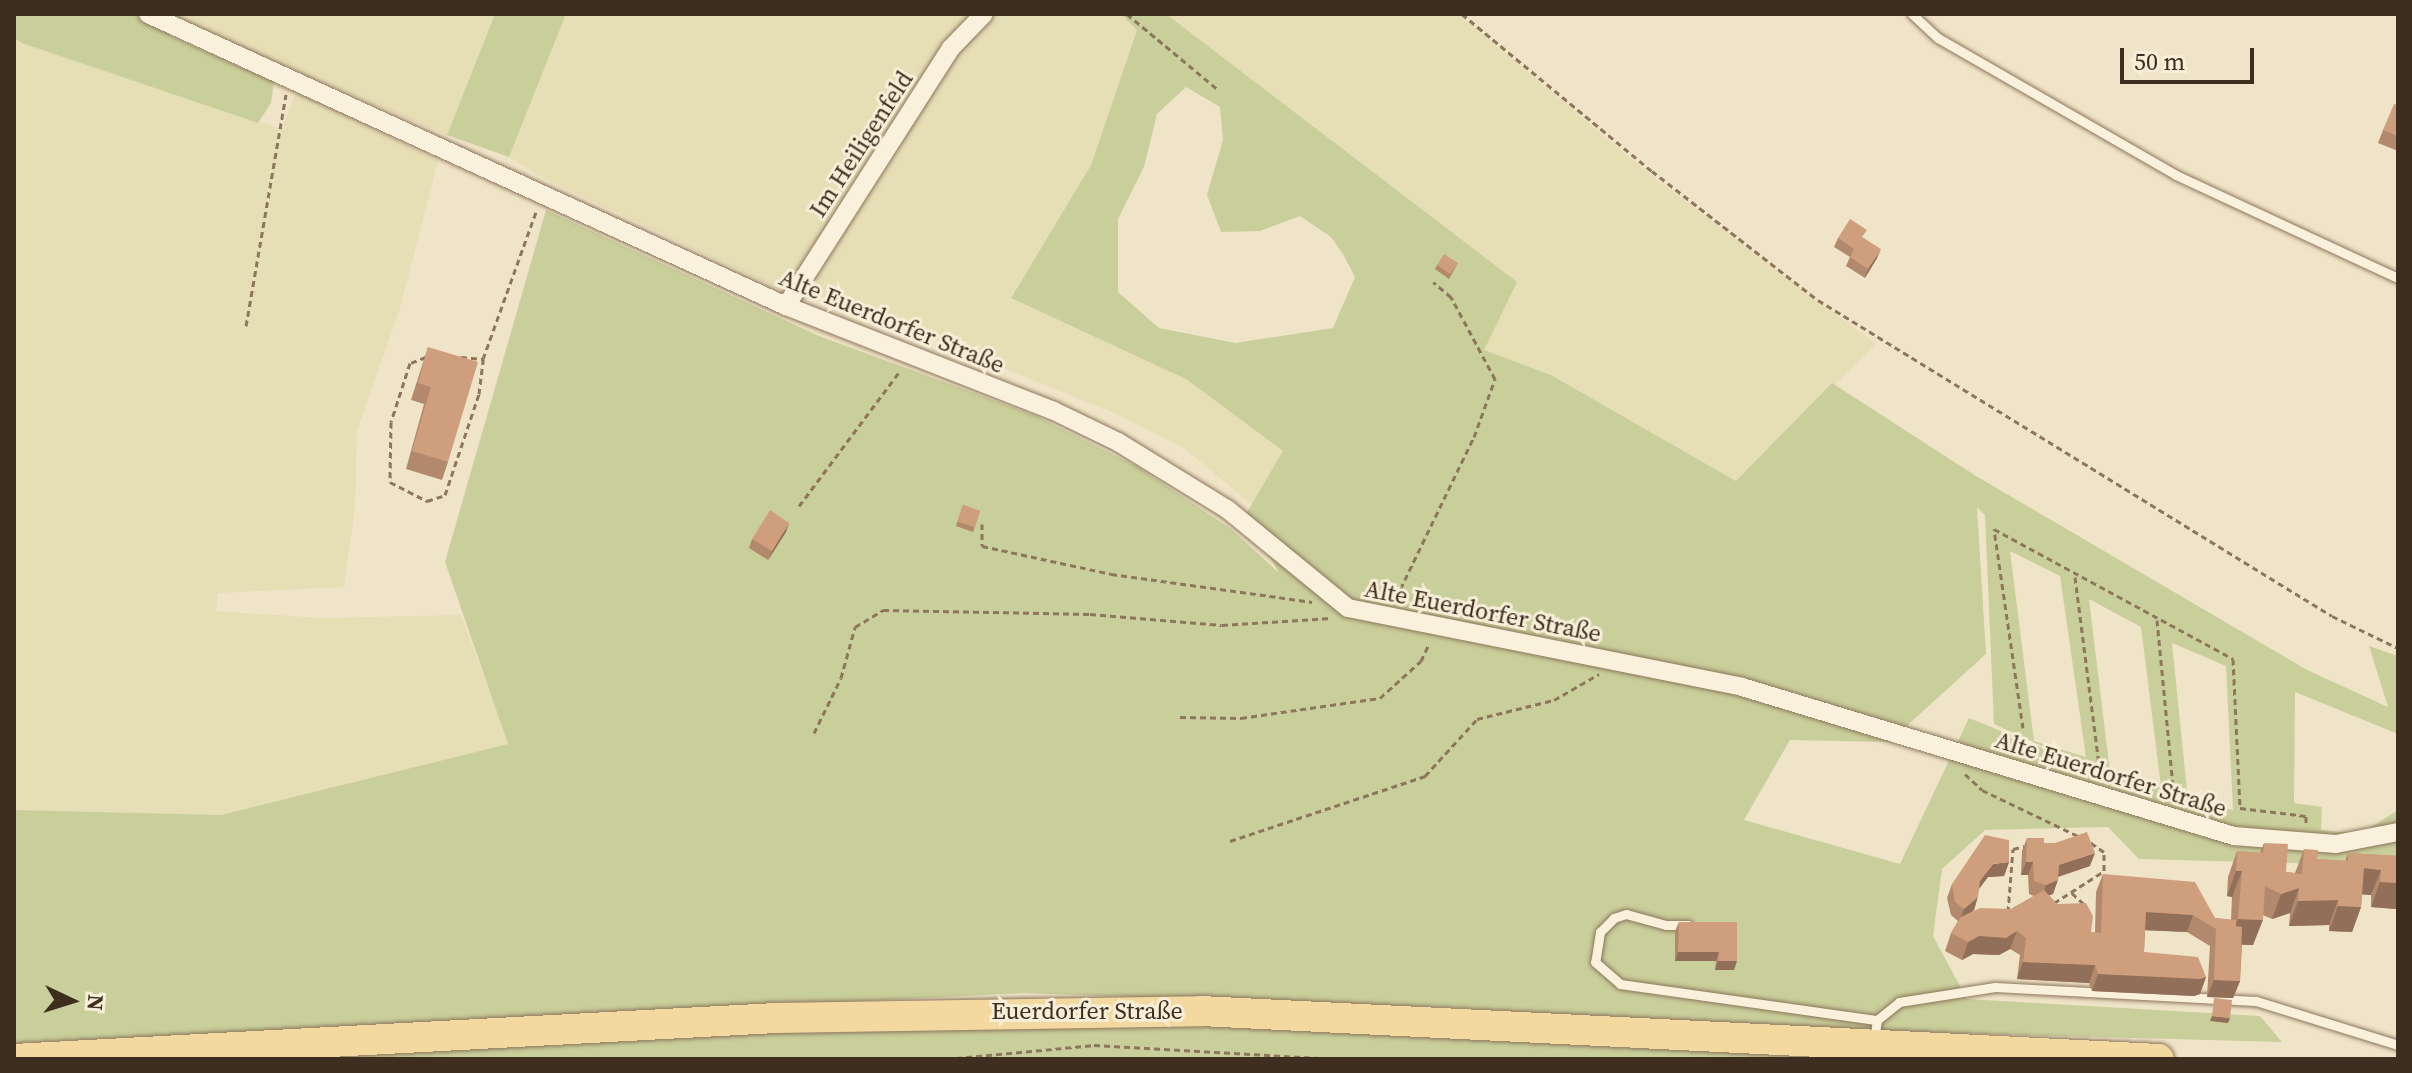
<!DOCTYPE html>
<meta charset="utf-8">
<style>
body{margin:0}
#map{position:relative;width:2412px;height:1073px;overflow:hidden;background:#f0e4c8;font-family:"Source Serif 4",serif}
div>[style]{position:absolute}
[style*='--x']{left:calc(var(--x)*1px);top:calc(var(--y)*1px);width:calc(var(--w)*1px);rotate:calc(var(--a)*1deg)}
.farmland>*{inset:0;background:#e6deb5}
.green>*{inset:0;background:#c9cf9b}
.path>*{height:3px;margin-top:-1.5px;transform-origin:0;background:repeating-linear-gradient(90deg,#8d765c 0 6px,transparent 0 10px)}
.roads{filter:drop-shadow(0 0 2px #8d765c) drop-shadow(0 0 2px #8d765c)}
.lane>*{height:9px;margin:-4.5px;padding:0 4.5px;transform-origin:4.5px;border-radius:4.5px;background:#faf1dc}
.street>*{height:18px;margin:-9px;padding:0 9px;transform-origin:9px;border-radius:9px;background:#faf1dc}
.primary>*{height:30px;margin:-15px;padding:0 15px;transform-origin:15px;border-radius:15px;background:#f3d9a0}
.wall>*{inset:0;background:#b2896c}
.shaded-wall>*{inset:0;background:#916f58}
.building>*{inset:0;background:#cf9f7d}
span{translate:-50% -50%;white-space:nowrap;text-align:center;line-height:1.15;-webkit-text-stroke:6px #f7eed8;paint-order:stroke}
.street-label{font-size:24px;color:#3d2e20}
.frame{position:absolute;inset:0;border:16px solid #3d2e20;pointer-events:none}
.north{position:absolute;left:32px;top:961px;width:80px;height:80px;-webkit-text-stroke:6px #f7eed8;paint-order:stroke;rotate:94deg;font-size:22px;font-weight:700;line-height:32px;text-align:center;color:#3d2e20}
.north::after{content:'';display:block;margin:auto;width:28px;height:36px;background:#3d2e20;clip-path:polygon(50% 0,100% 100%,50% 72%,0 100%)}
.scale{position:absolute;left:2120px;top:48px;width:134px;height:36px;box-sizing:border-box;border:4px solid #3d2e20;border-top:0;padding-left:10px;font-size:24px;line-height:28px;white-space:nowrap;color:#3d2e20;-webkit-text-stroke:6px #f7eed8;paint-order:stroke}
</style>
<div id="map">
<div class="farmland">
<i style="clip-path:polygon(178px 14px,495px 14px,447px 135px,176px 21px)"></i>
<i style="clip-path:polygon(566px 14px,1121px 14px,1137px 29px,1091px 165px,1011px 297px,1186px 379px,1284px 452px,1252px 505px,1184px 448px,1116px 414px,897px 324px,817px 296px,785px 292px,543px 178px,509px 157px)"></i>
<i style="clip-path:polygon(1166px 14px,1459px 14px,1646px 171px,1876px 344px,1737px 481px,1551px 375px,1483px 350px)"></i>
<i style="clip-path:polygon(14px 38px,281px 129px,297px 91px,438px 161px,400px 308px,357px 431px,355px 508px,344px 587px,218px 593px,216px 611px,322px 618px,461px 615px,509px 744px,221px 815px,14px 810px)"></i>
</div>
<div class="green">
<i style="clip-path:polygon(14px 14px,178px 14px,170px 36px,274px 82px,271px 103px,258px 123px,22px 43px,14px 38px)"></i>
<i style="clip-path:polygon(495px 14px,566px 14px,509px 157px,447px 135px)"></i>
<i style="clip-path:polygon(evenodd,1121px 14px,1166px 14px,1517px 282px,1484px 350px,1551px 375px,1736px 481px,1832px 383px,1976px 476px,2307px 670px,2388px 707px,2369px 646px,2398px 656px,2398px 734px,2295px 692px,2294px 803px,2322px 807px,2321px 830px,2360px 834px,2398px 810px,2398px 866px,2139px 859px,2108px 827px,1985px 830px,1942px 869px,1933px 936px,1967px 999px,2260px 1016px,2282px 1042px,1801px 1029px,1437px 1007px,1023px 993px,14px 1044px,14px 810px,221px 815px,508px 744px,445px 562px,546px 210px,819px 336px,1036px 416px,1138px 467px,1231px 529px,1279px 573px,1246px 514px,1283px 451px,1186px 379px,1011px 298px,1091px 165px,1137px 30px,1121px 14px,1186px 87px,1220px 107px,1223px 140px,1207px 195px,1221px 232px,1260px 231px,1300px 216px,1331px 237px,1343px 254px,1355px 277px,1333px 328px,1235px 343px,1159px 328px,1118px 292px,1118px 219px,1144px 167px,1157px 114px,1186px 87px,1121px 14px,1977px 507px,1985px 515px,1994px 724px,2063px 756px,1969px 718px,1900px 864px,1744px 820px,1790px 740px,1889px 742px,1986px 654px,1977px 507px,1121px 14px,2010px 551px,2060px 576px,2086px 757px,2034px 741px,2010px 551px,1121px 14px,2089px 599px,2141px 627px,2161px 787px,2110px 772px,2089px 599px,1121px 14px,2172px 643px,2226px 666px,2233px 810px,2188px 800px,2172px 643px)"></i>
<i style="clip-path:polygon(990px 1023px,1393px 1029px,1912px 1059px,227px 1059px,491px 1041px)"></i>
</div>
<div class="path">
<i style="--x:1127;--y:14;--w:116;--a:39.7"></i>
<i style="--x:1462;--y:14;--w:246;--a:39.6"></i>
<i style="--x:1652;--y:171;--w:210;--a:37.9"></i>
<i style="--x:1818;--y:300;--w:603;--a:31.58"></i>
<i style="--x:2332;--y:616;--w:73;--a:25.9"></i>
<i style="--x:246;--y:326;--w:235;--a:-80.2"></i>
<i style="--x:426;--y:357;--w:17;--a:159"></i>
<i style="--x:410;--y:363;--w:62;--a:107.9"></i>
<i style="--x:391;--y:422;--w:60;--a:91"></i>
<i style="--x:390;--y:482;--w:42;--a:27.2"></i>
<i style="--x:427;--y:501;--w:19;--a:-18"></i>
<i style="--x:445;--y:495;--w:107;--a:-71.4"></i>
<i style="--x:479;--y:394;--w:35;--a:-83"></i>
<i style="--x:483;--y:359;--w:159;--a:-70.2"></i>
<i style="--x:461;--y:357;--w:22;--a:5"></i>
<i style="--x:799;--y:506;--w:169;--a:-53.2"></i>
<i style="--x:982;--y:524;--w:22;--a:90"></i>
<i style="--x:982;--y:546;--w:132;--a:12.2"></i>
<i style="--x:1111;--y:574;--w:203;--a:7.9"></i>
<i style="--x:2075;--y:577;--w:190;--a:82.7"></i>
<i style="--x:1396;--y:598;--w:179;--a:-64.2"></i>
<i style="--x:1474;--y:437;--w:62;--a:-70.1"></i>
<i style="--x:1495;--y:379;--w:93;--a:-118.2"></i>
<i style="--x:1451;--y:297;--w:23;--a:-140"></i>
<i style="--x:2157;--y:620;--w:178;--a:84.5"></i>
<i style="--x:1180;--y:717;--w:61;--a:0.9"></i>
<i style="--x:1241;--y:718;--w:140;--a:-8.2"></i>
<i style="--x:1380;--y:698;--w:55;--a:-42.1"></i>
<i style="--x:1421;--y:661;--w:19;--a:-65"></i>
<i style="--x:2023;--y:728;--w:201;--a:-98.3"></i>
<i style="--x:1994;--y:529;--w:272;--a:28.5"></i>
<i style="--x:2233;--y:659;--w:149;--a:87.3"></i>
<i style="--x:2240;--y:808;--w:66;--a:6.9"></i>
<i style="--x:2306;--y:816;--w:7;--a:90"></i>
<i style="--x:814;--y:733;--w:61;--a:-63.9"></i>
<i style="--x:841;--y:678;--w:53;--a:-74.6"></i>
<i style="--x:855;--y:627;--w:33;--a:-31"></i>
<i style="--x:883;--y:610;--w:207;--a:1.1"></i>
<i style="--x:1090;--y:614;--w:132;--a:4.8"></i>
<i style="--x:1222;--y:625;--w:109;--a:-3.7"></i>
<i style="--x:1965;--y:774;--w:23;--a:43"></i>
<i style="--x:1982;--y:790;--w:109;--a:25.6"></i>
<i style="--x:1230;--y:841;--w:206;--a:-18.4"></i>
<i style="--x:1425;--y:776;--w:77;--a:-47.6"></i>
<i style="--x:1477;--y:719;--w:79;--a:-13.9"></i>
<i style="--x:1554;--y:700;--w:52;--a:-30"></i>
<i style="--x:2072;--y:893;--w:16;--a:43"></i>
<i style="--x:2054;--y:903;--w:59;--a:-32.6"></i>
<i style="--x:2104;--y:871;--w:19;--a:-90"></i>
<i style="--x:2104;--y:852;--w:21;--a:-145"></i>
<i style="--x:2008;--y:912;--w:63;--a:-85.5"></i>
<i style="--x:2013;--y:849;--w:12;--a:-14"></i>
<i style="--x:946;--y:1059;--w:149;--a:-5.4"></i>
<i style="--x:1094;--y:1045;--w:240;--a:3.3"></i>
</div>
<div class="roads">
<div class="lane">
<i style="--x:1912;--y:14;--w:35;--a:43"></i>
<i style="--x:1938;--y:38;--w:275;--a:29.9"></i>
<i style="--x:2176;--y:175;--w:245;--a:24.9"></i>
<i style="--x:1688;--y:925;--w:22;--a:180"></i>
<i style="--x:1666;--y:925;--w:41;--a:-164.6"></i>
<i style="--x:1626;--y:914;--w:13;--a:162"></i>
<i style="--x:1614;--y:918;--w:20;--a:135"></i>
<i style="--x:1600;--y:932;--w:30;--a:99"></i>
<i style="--x:1595;--y:962;--w:33;--a:41"></i>
<i style="--x:1620;--y:984;--w:260;--a:8"></i>
<i style="--x:1874;--y:1039;--w:19;--a:-81"></i>
<i style="--x:1877;--y:1020;--w:28;--a:-39"></i>
<i style="--x:1899;--y:1002;--w:97;--a:-8.9"></i>
<i style="--x:1995;--y:987;--w:261;--a:3.1"></i>
<i style="--x:2256;--y:1001;--w:149;--a:17.2"></i>
</div>
<div class="street">
<i style="--x:148;--y:14;--w:702;--a:24.59"></i>
<i style="--x:786;--y:306;--w:286;--a:21.4"></i>
<i style="--x:1052;--y:410;--w:73;--a:25.9"></i>
<i style="--x:1118;--y:442;--w:128;--a:31.6"></i>
<i style="--x:1227;--y:509;--w:156;--a:39.3"></i>
<i style="--x:1348;--y:608;--w:402;--a:11.3"></i>
<i style="--x:1742;--y:687;--w:514;--a:16.85"></i>
<i style="--x:2234;--y:836;--w:102;--a:4.5"></i>
<i style="--x:2336;--y:844;--w:63;--a:-11"></i>
<i style="--x:786;--y:306;--w:306;--a:-57.4"></i>
<i style="--x:951;--y:48;--w:47;--a:-45.9"></i>
</div>
<div class="primary">
<i style="--x:14;--y:1059;--w:762;--a:-3.08"></i>
<i style="--x:775;--y:1018;--w:426;--a:-0.9"></i>
<i style="--x:1201;--y:1011;--w:959;--a:2.87"></i>
</div>
</div>
<div class="wall">
<i style="clip-path:polygon(2398px 105px,2398px 151px,2378px 143px,2383px 130px)"></i>
<i style="clip-path:polygon(1838px 238px,1864px 238px,1877px 258px,1865px 278px,1846px 266px,1850px 257px,1834px 247px)"></i>
<i style="clip-path:polygon(1458px 263px,1449px 279px,1435px 269px,1437px 265px)"></i>
<i style="clip-path:polygon(428px 347px,448px 462px,442px 480px,406px 469px,424px 404px,411px 400px)"></i>
<i style="clip-path:polygon(963px 505px,980px 511px,973px 532px,956px 526px)"></i>
<i style="clip-path:polygon(786px 532px,768px 560px,749px 548px,752px 539px)"></i>
<i style="clip-path:polygon(2027px 838px,2044px 843px,2090px 866px,2058px 877px,2053px 894px,2049px 895px,2057px 904px,2091px 932px,2095px 933px,2096px 892px,2103px 874px,2215px 918px,2231px 920px,2232px 897px,2227px 896px,2228px 877px,2237px 851px,2260px 853px,2264px 843px,2286px 872px,2295px 873px,2304px 849px,2317px 859px,2345px 861px,2348px 853px,2398px 856px,2396px 909px,2371px 907px,2371px 895px,2362px 894px,2361px 907px,2352px 932px,2329px 931px,2329px 925px,2289px 926px,2290px 913px,2272px 919px,2263px 915px,2253px 945px,2242px 945px,2240px 981px,2233px 998px,2207px 997px,2210px 946px,2187px 932px,2145px 930px,2144px 952px,2206px 977px,2200px 994px,2194px 996px,2092px 991px,2089px 983px,2017px 979px,2020px 955px,2010px 949px,1999px 955px,1973px 954px,1962px 960px,1945px 951px,1951px 933px,1958px 921px,1951px 915px,1947px 898px,1952px 884px,2009px 862px,2004px 876px,1988px 877px,1979px 889px,1974px 910px,1971px 913px,2011px 909px,2034px 896px,2029px 894px,2028px 875px,2021px 875px,2022px 851px)"></i>
<i style="clip-path:polygon(1679px 922px,1737px 922px,1734px 970px,1715px 970px,1716px 961px,1675px 961px,1675px 931px)"></i>
</div>
<div class="shaded-wall">
<i style="clip-path:polygon(1881px 249px,1877px 258px,1865px 278px,1868px 269px)"></i>
<i style="clip-path:polygon(789px 523px,786px 532px,768px 560px,772px 551px)"></i>
<i style="clip-path:polygon(2095px 853px,2090px 866px,2054px 878px,2059px 865px)"></i>
<i style="clip-path:polygon(2009px 862px,2004px 876px,1988px 877px,1975px 894px,1980px 881px,1993px 864px)"></i>
<i style="clip-path:polygon(2026px 862px,2033px 862px,2028px 875px,2021px 875px)"></i>
<i style="clip-path:polygon(2364px 868px,2381px 870px,2371px 895px,2355px 894px)"></i>
<i style="clip-path:polygon(2236px 871px,2242px 871px,2232px 897px,2227px 896px)"></i>
<i style="clip-path:polygon(2058px 880px,2053px 894px,2041px 898px,2046px 885px)"></i>
<i style="clip-path:polygon(2380px 882px,2398px 883px,2398px 903px,2396px 909px,2371px 907px)"></i>
<i style="clip-path:polygon(2299px 888px,2290px 913px,2272px 919px,2281px 894px)"></i>
<i style="clip-path:polygon(1978px 897px,1974px 910px,1959px 922px,1964px 909px)"></i>
<i style="clip-path:polygon(2338px 900px,2329px 925px,2289px 926px,2298px 901px)"></i>
<i style="clip-path:polygon(2338px 906px,2361px 907px,2352px 932px,2329px 931px)"></i>
<i style="clip-path:polygon(2146px 912px,2193px 915px,2187px 932px,2140px 930px)"></i>
<i style="clip-path:polygon(2238px 919px,2263px 920px,2253px 945px,2229px 944px)"></i>
<i style="clip-path:polygon(2017px 931px,2010px 949px,1999px 955px,1973px 954px,1962px 960px,1968px 942px,1979px 936px)"></i>
<i style="clip-path:polygon(1678px 952px,1719px 952px,1716px 961px,1675px 961px)"></i>
<i style="clip-path:polygon(1718px 961px,1737px 961px,1734px 970px,1715px 970px)"></i>
<i style="clip-path:polygon(2023px 962px,2095px 965px,2089px 983px,2017px 979px)"></i>
<i style="clip-path:polygon(2098px 974px,2206px 977px,2200px 994px,2194px 996px,2092px 991px)"></i>
<i style="clip-path:polygon(2214px 980px,2240px 981px,2233px 998px,2207px 997px)"></i>
<i style="clip-path:polygon(2212px 1016px,2230px 1018px,2228px 1023px,2210px 1021px)"></i>
</div>
<div class="building">
<i style="clip-path:polygon(2394px 104px,2398px 105px,2398px 136px,2383px 130px)"></i>
<i style="clip-path:polygon(1850px 219px,1867px 230px,1862px 237px,1881px 249px,1868px 269px,1850px 257px,1854px 249px,1838px 238px)"></i>
<i style="clip-path:polygon(1444px 254px,1458px 263px,1450px 274px,1437px 265px)"></i>
<i style="clip-path:polygon(428px 347px,478px 362px,448px 462px,412px 451px,431px 387px,418px 383px)"></i>
<i style="clip-path:polygon(963px 505px,980px 511px,975px 527px,957px 522px)"></i>
<i style="clip-path:polygon(770px 510px,789px 523px,772px 551px,752px 539px)"></i>
<i style="clip-path:polygon(2087px 832px,2095px 853px,2059px 865px,2058px 880px,2046px 885px,2034px 881px,2033px 862px,2026px 862px,2027px 838px,2044px 838px,2044px 843px,2055px 843px)"></i>
<i style="clip-path:polygon(1985px 835px,2009px 840px,2009px 862px,1993px 864px,1980px 881px,1978px 897px,1964px 909px,1955px 902px,1952px 884px)"></i>
<i style="clip-path:polygon(2264px 843px,2288px 844px,2286px 872px,2302px 874px,2304px 849px,2318px 850px,2317px 859px,2348px 861px,2348px 853px,2398px 856px,2398px 883px,2380px 882px,2381px 870px,2364px 868px,2361px 907px,2338px 906px,2338px 900px,2298px 901px,2299px 888px,2281px 894px,2265px 886px,2263px 920px,2238px 919px,2242px 871px,2236px 871px,2237px 851px,2263px 853px)"></i>
<i style="clip-path:polygon(2103px 874px,2195px 882px,2215px 918px,2236px 920px,2236px 926px,2242px 927px,2240px 981px,2214px 980px,2216px 929px,2193px 915px,2146px 912px,2144px 952px,2198px 957px,2206px 977px,2200px 979px,2098px 974px,2095px 965px,2023px 962px,2026px 938px,2017px 931px,2006px 938px,1979px 936px,1968px 942px,1951px 933px,1961px 917px,1980px 908px,2011px 909px,2044px 890px,2057px 904px,2086px 903px,2093px 916px,2091px 932px,2101px 933px)"></i>
<i style="clip-path:polygon(1679px 922px,1737px 922px,1737px 961px,1718px 961px,1719px 952px,1678px 952px)"></i>
<i style="clip-path:polygon(2214px 998px,2232px 1000px,2230px 1018px,2212px 1016px)"></i>
</div>
<div class="street-label">
<span style="left:861px;top:144px;rotate:-57deg">Im Heiligenfeld</span>
<span style="left:892px;top:321px;rotate:22deg">Alte Euerdorfer Straße</span>
<span style="left:1483px;top:611px;rotate:11deg">Alte Euerdorfer Straße</span>
<span style="left:2111px;top:774px;rotate:17deg">Alte Euerdorfer Straße</span>
<span style="left:1087px;top:1011px">Euerdorfer Straße</span>
</div>
<div class="frame"></div>
<div class="north">N</div>
<div class="scale">50 m</div>
</div>
